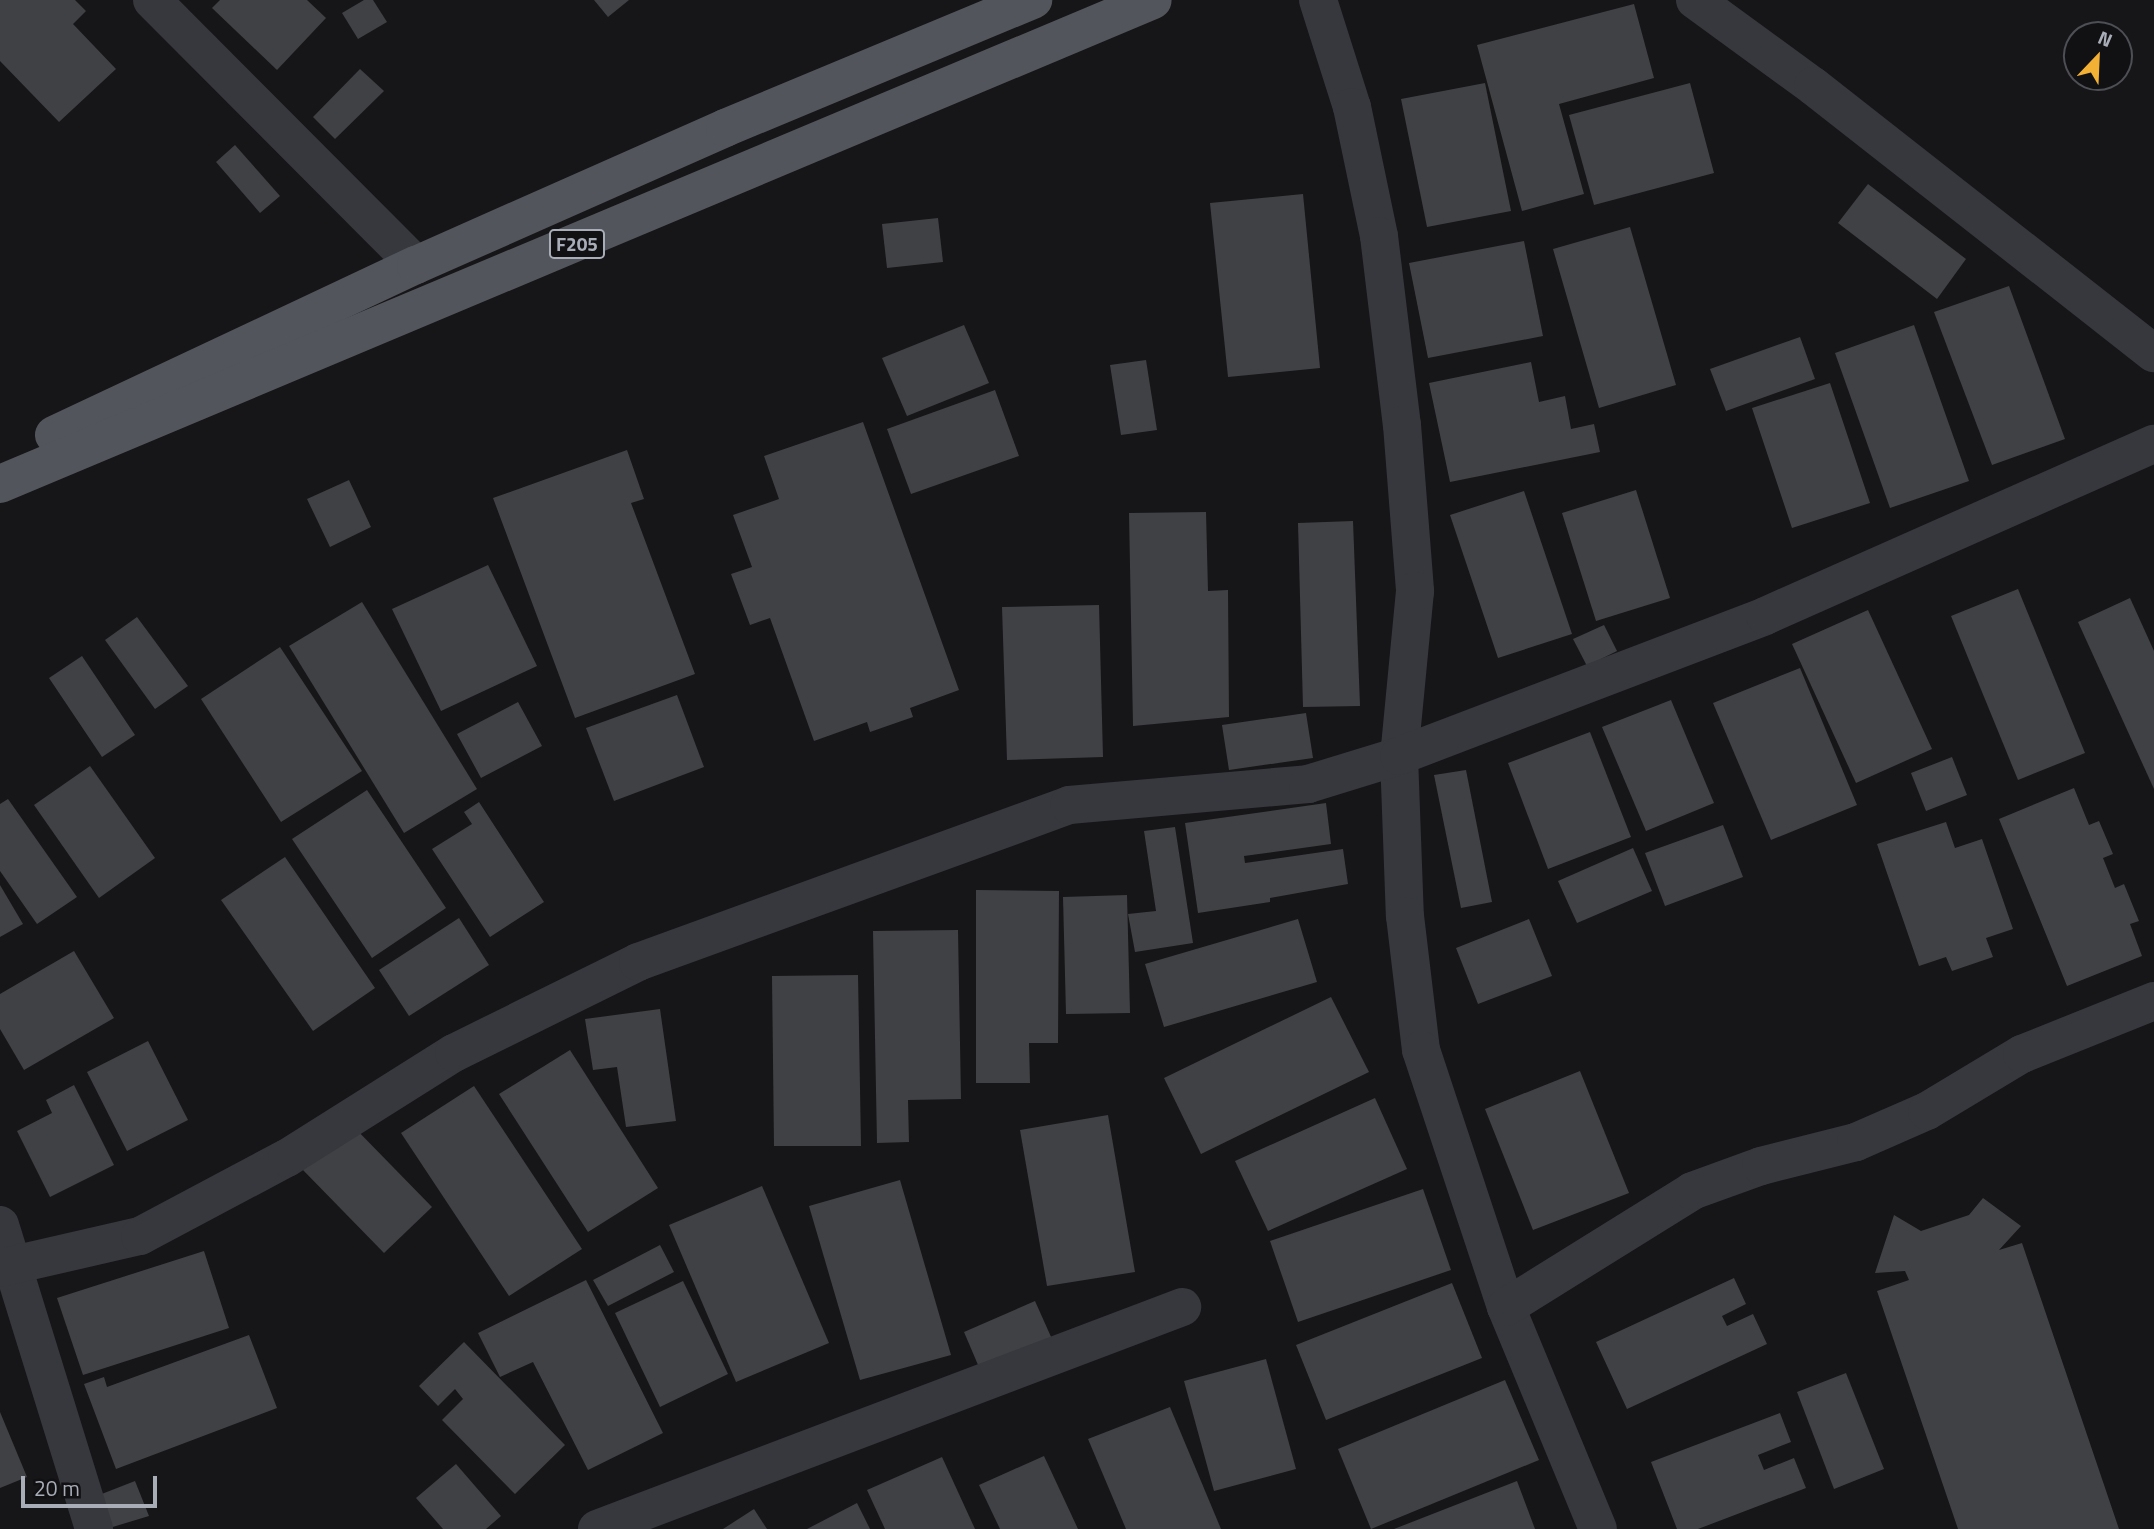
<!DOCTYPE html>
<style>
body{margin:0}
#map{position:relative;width:2154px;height:1529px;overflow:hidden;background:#161618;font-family:"Titillium Web",sans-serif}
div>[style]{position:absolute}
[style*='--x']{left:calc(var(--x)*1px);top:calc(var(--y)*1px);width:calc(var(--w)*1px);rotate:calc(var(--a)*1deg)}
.building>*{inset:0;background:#404145}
.street>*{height:38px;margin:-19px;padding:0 19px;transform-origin:19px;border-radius:19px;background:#37383d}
.primary>*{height:38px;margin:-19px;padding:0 19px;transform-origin:19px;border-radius:19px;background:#53555c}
span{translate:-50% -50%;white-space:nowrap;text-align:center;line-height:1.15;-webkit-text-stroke:5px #111113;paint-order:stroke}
.shield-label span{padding:2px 5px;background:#111113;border:2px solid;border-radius:5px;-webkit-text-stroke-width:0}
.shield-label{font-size:19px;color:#a8adb8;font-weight:700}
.north{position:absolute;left:2063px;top:21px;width:70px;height:70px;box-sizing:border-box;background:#111113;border:2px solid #4d4f55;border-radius:50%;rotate:23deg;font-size:19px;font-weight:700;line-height:28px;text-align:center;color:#a8adb8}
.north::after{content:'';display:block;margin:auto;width:24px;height:32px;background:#f2b134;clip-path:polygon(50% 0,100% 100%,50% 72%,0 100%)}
.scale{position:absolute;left:21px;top:1476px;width:136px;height:32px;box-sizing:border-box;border:4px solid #a8adb8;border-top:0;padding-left:9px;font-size:21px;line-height:24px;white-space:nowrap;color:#a8adb8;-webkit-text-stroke:5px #111113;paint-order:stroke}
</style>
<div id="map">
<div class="building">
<i style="clip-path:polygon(0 0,75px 0,86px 11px,73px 24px,116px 69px,59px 122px,0 61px)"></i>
<i style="clip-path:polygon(220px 0,307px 0,326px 18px,277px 70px,212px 8px)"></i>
<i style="clip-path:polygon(364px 0,373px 0,387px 22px,358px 39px,342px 13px)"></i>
<i style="clip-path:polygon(594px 0,629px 0,608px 17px)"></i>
<i style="clip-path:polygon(1634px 4px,1654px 78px,1559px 104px,1584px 194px,1522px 211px,1477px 45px)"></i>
<i style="clip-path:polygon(360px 69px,384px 91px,335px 139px,313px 117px)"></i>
<i style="clip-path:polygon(1485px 83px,1511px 211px,1427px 227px,1401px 99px)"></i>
<i style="clip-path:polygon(1690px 83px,1714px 173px,1594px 205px,1569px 115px)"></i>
<i style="clip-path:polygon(235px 145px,280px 196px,260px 213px,216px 162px)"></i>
<i style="clip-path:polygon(1868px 184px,1966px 259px,1937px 299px,1838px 223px)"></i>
<i style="clip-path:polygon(1303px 194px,1320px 368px,1228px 377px,1210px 203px)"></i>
<i style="clip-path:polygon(938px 218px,943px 262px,887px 268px,882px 224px)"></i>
<i style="clip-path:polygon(1630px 227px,1676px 385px,1599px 408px,1553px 249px)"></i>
<i style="clip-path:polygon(1524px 241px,1543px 336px,1428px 358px,1409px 263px)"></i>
<i style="clip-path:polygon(2009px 286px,2065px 439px,1992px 465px,1934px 312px)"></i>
<i style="clip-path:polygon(964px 325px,989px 383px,907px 416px,882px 358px)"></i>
<i style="clip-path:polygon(1914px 325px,1969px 481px,1890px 508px,1835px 353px)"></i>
<i style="clip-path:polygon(1800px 337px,1815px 379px,1726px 411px,1710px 369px)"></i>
<i style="clip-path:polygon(1146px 360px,1157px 430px,1121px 435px,1110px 365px)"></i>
<i style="clip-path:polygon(1531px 362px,1539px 402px,1565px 396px,1571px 429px,1594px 424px,1600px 452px,1450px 482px,1429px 383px)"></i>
<i style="clip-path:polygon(1830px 383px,1870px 503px,1792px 528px,1752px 408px)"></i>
<i style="clip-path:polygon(995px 390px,1019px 456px,911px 494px,887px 429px)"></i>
<i style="clip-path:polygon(863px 422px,959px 690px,910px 708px,913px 717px,870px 732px,867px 722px,814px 741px,770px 618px,750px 625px,731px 574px,752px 567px,733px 515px,779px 499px,764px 456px)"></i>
<i style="clip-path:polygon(627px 450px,644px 499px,631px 503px,695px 674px,575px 718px,493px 498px)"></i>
<i style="clip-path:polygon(349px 480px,371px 527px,330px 547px,307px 499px)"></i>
<i style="clip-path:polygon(1636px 490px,1670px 598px,1596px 621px,1562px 513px)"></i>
<i style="clip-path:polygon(1524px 491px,1572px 634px,1498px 658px,1450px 515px)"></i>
<i style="clip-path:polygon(1206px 512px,1208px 591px,1228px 590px,1229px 717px,1133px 726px,1129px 513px)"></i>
<i style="clip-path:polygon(1353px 521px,1360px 706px,1303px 707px,1298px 523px)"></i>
<i style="clip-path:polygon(488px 565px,537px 666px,441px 711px,392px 609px)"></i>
<i style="clip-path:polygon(2018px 589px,2085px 753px,2018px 780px,1951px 616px)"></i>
<i style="clip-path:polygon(2130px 598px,2154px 651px,2154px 789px,2078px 622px)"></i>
<i style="clip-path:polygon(362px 602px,477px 789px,404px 833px,289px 646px)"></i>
<i style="clip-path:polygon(1099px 605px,1103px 757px,1007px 760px,1002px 607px)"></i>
<i style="clip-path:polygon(1868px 610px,1932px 749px,1856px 783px,1792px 644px)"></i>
<i style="clip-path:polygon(137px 617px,188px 686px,155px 709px,105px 640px)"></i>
<i style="clip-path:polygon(1604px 625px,1617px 651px,1587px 666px,1573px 639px)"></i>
<i style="clip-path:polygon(280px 647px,362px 771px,281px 822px,201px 699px)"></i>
<i style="clip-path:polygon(82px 656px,135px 735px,102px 757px,49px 678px)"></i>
<i style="clip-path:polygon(1800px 668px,1857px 805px,1771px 840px,1713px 703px)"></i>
<i style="clip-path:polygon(677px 695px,704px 767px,614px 801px,586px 728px)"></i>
<i style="clip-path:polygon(1671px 700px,1714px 803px,1646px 831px,1602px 727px)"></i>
<i style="clip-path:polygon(518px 702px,542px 746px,481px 778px,457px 734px)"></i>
<i style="clip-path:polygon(1306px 713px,1313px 758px,1229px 770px,1222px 725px)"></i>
<i style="clip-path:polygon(1590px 732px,1631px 837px,1548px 869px,1508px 763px)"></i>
<i style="clip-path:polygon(1952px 757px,1967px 795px,1926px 811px,1911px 773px)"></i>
<i style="clip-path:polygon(90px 766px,155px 858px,99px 898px,34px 805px)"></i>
<i style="clip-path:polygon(1466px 770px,1492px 902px,1461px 908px,1434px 775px)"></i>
<i style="clip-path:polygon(2074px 788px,2089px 825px,2099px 821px,2113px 854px,2103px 858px,2115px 888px,2124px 884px,2139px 921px,2130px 924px,2142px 956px,2067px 986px,1999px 819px)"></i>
<i style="clip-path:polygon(367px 790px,446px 908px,372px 958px,292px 839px)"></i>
<i style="clip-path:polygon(8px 799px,77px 897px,37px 924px,0 871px,0 804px)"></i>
<i style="clip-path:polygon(479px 802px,544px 902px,490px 937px,432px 849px,472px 824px,464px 812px)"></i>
<i style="clip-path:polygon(1326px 803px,1331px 844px,1244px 856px,1245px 863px,1343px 849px,1348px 884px,1270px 898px,1270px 902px,1198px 913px,1185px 823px)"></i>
<i style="clip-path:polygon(1946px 822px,1955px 848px,1982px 839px,2013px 929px,1986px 938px,1993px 957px,1952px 971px,1946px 957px,1919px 966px,1877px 844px)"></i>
<i style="clip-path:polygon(1723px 825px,1743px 877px,1665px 906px,1645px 853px)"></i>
<i style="clip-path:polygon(1175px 827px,1193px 943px,1135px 952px,1128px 914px,1156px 911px,1144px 831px)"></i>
<i style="clip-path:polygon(1633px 848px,1652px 891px,1577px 923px,1558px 881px)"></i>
<i style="clip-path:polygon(285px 857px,375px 988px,313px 1031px,221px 900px)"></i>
<i style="clip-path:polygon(0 885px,23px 924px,0 937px)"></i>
<i style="clip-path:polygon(976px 890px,1059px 891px,1058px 1043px,1029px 1043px,1030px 1083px,976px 1083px)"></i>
<i style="clip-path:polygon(1127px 895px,1130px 1013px,1066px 1014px,1063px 897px)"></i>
<i style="clip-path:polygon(459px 918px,489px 965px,409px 1016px,379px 970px)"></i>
<i style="clip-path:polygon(1298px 919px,1317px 982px,1164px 1027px,1145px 964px)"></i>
<i style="clip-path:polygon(1529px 919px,1552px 976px,1478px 1004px,1456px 948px)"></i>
<i style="clip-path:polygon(958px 930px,961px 1099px,908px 1100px,909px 1142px,877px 1143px,873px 931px)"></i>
<i style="clip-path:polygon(74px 951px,114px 1018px,24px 1070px,0 1029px,0 994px)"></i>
<i style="clip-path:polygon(858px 975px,861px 1146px,774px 1146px,772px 976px)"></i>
<i style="clip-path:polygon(1331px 997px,1369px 1072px,1201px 1154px,1164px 1078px)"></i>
<i style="clip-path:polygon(660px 1009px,676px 1121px,626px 1127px,617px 1067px,593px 1070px,585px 1019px)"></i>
<i style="clip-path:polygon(148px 1041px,188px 1120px,127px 1151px,87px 1072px)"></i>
<i style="clip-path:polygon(570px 1050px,658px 1188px,588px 1232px,499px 1094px)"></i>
<i style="clip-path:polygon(1580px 1071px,1629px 1193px,1533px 1230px,1485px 1109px)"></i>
<i style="clip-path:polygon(74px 1085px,114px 1165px,50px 1197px,17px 1131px,52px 1113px,46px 1100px)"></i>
<i style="clip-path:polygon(474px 1086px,582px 1249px,509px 1296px,401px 1133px)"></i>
<i style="clip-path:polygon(1375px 1098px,1407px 1169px,1268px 1231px,1235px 1161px)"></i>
<i style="clip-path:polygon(1108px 1115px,1135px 1272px,1047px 1286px,1020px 1130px)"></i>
<i style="clip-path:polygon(350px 1123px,432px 1207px,384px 1253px,302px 1169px)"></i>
<i style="clip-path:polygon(900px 1180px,951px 1355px,860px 1380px,809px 1206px)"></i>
<i style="clip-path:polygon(762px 1186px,829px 1343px,736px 1382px,669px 1225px)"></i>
<i style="clip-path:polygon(1423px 1189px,1451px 1270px,1298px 1322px,1270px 1241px)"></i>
<i style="clip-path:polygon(1983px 1198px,2021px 1226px,1999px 1250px,2022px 1243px,2119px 1529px,1958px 1529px,1877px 1291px,1909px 1280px,1905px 1271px,1875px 1273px,1894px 1215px,1921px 1231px,1969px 1215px)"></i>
<i style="clip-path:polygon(660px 1245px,674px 1272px,608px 1306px,593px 1280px)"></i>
<i style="clip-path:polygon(204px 1251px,229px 1328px,83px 1375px,57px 1298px)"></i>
<i style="clip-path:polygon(1734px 1278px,1746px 1304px,1722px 1316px,1727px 1326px,1753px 1314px,1767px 1344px,1627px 1409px,1596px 1342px)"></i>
<i style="clip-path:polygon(586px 1280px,663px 1433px,588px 1470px,533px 1362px,500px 1377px,478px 1333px)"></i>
<i style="clip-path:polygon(683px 1281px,728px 1374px,660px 1407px,615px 1313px)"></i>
<i style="clip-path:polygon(1452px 1283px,1482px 1358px,1326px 1420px,1296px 1345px)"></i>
<i style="clip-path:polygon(1035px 1301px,1056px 1348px,984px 1379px,964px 1332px)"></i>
<i style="clip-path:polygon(249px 1335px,277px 1408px,116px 1469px,84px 1384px,104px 1377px,107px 1387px)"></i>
<i style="clip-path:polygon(464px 1342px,565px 1445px,515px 1494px,442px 1420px,463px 1399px,455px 1389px,438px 1406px,419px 1386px)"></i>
<i style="clip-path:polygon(1266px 1359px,1296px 1469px,1214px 1491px,1184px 1381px)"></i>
<i style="clip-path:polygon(1846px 1373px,1884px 1469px,1834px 1489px,1797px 1392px)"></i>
<i style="clip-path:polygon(1505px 1380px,1539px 1460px,1371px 1529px,1338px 1449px)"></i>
<i style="clip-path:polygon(1170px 1407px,1221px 1529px,1126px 1529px,1088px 1439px)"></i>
<i style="clip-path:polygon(0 1412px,27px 1477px,0 1488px)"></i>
<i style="clip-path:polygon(1780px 1413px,1791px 1442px,1758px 1455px,1764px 1470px,1794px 1458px,1806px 1488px,1698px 1529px,1677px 1529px,1651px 1462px)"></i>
<i style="clip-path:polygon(1044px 1456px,1078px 1529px,1000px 1529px,979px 1485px)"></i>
<i style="clip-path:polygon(942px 1457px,975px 1529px,885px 1529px,867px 1490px)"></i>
<i style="clip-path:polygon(456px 1464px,501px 1516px,486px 1529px,443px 1529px,416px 1498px)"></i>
<i style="clip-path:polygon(135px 1481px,149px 1516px,106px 1529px,94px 1497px)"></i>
<i style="clip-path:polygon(1517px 1481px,1535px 1529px,1394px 1529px)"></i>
<i style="clip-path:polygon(857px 1503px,870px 1529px,807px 1529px)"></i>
<i style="clip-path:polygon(754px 1509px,767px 1529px,723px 1529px)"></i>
</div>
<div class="street">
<i style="--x:152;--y:0;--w:374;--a:45.1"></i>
<i style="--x:1318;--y:0;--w:112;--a:72.4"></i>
<i style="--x:1352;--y:107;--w:132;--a:78.2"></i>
<i style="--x:1379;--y:236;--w:190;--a:83.1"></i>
<i style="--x:1402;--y:425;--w:167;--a:85.5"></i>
<i style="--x:1415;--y:591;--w:166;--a:95.5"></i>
<i style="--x:1399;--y:756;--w:160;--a:87.9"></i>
<i style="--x:1405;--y:916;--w:135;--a:83.2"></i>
<i style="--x:1421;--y:1050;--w:271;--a:71.7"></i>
<i style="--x:1506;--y:1307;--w:240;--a:67.5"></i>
<i style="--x:1695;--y:0;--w:146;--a:36.1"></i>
<i style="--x:1813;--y:86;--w:433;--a:38.1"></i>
<i style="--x:0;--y:1225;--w:318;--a:72.8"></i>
<i style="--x:0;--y:1268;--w:144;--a:-12.9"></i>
<i style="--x:140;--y:1236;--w:166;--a:-28"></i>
<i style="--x:287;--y:1158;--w:197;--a:-32.2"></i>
<i style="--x:454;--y:1053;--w:205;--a:-26.3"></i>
<i style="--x:638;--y:962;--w:459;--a:-20"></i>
<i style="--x:1069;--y:805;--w:240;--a:-5"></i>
<i style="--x:1308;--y:784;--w:95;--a:-17.1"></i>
<i style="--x:1399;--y:756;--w:392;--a:-20.9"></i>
<i style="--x:1765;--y:616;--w:425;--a:-23.9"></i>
<i style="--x:1506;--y:1307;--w:219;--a:-31.9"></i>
<i style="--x:1692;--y:1191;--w:73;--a:-19.9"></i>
<i style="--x:1761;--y:1166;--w:98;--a:-14.2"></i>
<i style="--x:1856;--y:1142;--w:77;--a:-23.6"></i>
<i style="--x:1927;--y:1111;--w:111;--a:-31"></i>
<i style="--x:2022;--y:1054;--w:142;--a:-21.9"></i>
<i style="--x:597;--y:1529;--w:626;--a:-20.78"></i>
</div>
<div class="primary">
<i style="--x:54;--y:435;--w:400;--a:-25.2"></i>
<i style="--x:416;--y:265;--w:338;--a:-23.9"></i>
<i style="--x:725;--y:128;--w:334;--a:-22.6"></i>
<i style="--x:0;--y:484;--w:1250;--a:-22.77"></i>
</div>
<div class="shield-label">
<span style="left:577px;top:244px">F205</span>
</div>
<div class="north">N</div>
<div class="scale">20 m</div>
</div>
